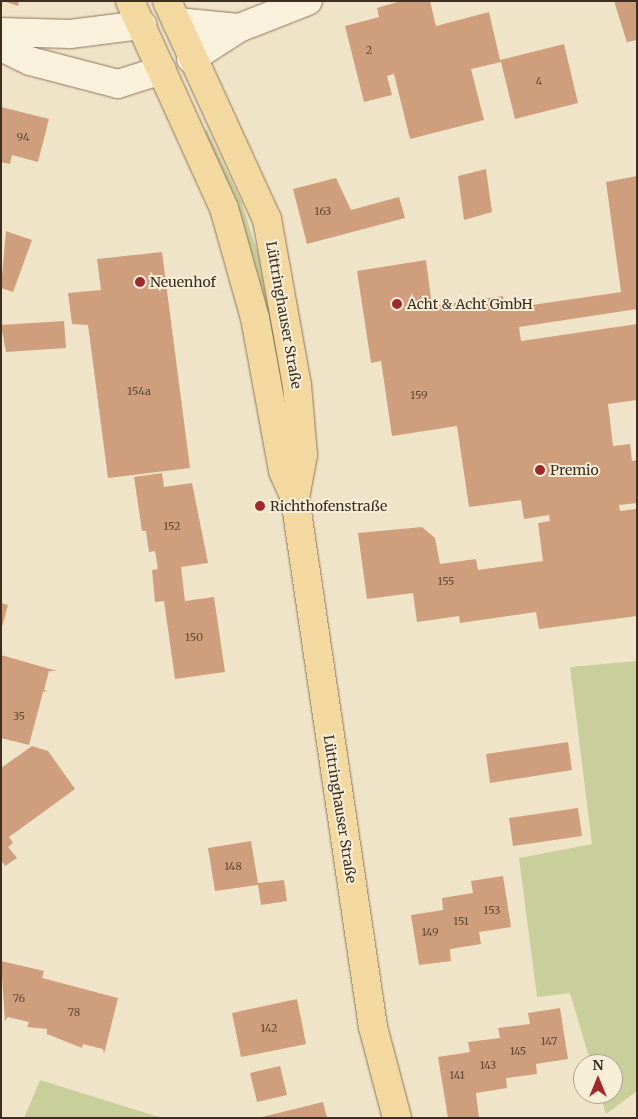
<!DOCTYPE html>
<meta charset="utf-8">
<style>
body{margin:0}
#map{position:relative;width:638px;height:1119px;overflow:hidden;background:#f0e4c8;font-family:Merriweather,serif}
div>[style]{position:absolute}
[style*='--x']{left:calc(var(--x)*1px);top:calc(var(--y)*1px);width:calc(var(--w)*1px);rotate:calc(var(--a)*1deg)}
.green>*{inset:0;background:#c9cf9b}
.building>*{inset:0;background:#cf9f7d}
.roads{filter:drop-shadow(0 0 1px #8d765c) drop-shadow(0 0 1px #8d765c)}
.street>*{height:28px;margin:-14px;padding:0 14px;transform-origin:14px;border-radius:14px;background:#faf1dc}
.primary>*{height:28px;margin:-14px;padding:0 14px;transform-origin:14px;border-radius:14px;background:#f3d9a0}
.dots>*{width:14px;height:14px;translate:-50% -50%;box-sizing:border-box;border:2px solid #f7eed8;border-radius:50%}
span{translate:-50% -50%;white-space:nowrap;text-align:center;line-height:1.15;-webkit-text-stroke:4px #f7eed8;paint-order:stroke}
.number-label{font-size:11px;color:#624a37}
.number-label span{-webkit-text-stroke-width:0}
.poi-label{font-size:14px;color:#3d2e20}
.left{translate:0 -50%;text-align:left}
.street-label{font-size:14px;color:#3d2e20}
.frame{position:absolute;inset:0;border:2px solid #3d2e20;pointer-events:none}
.north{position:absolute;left:573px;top:1054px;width:50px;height:50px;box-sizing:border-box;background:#f7eed8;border:1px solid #ada18e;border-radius:50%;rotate:0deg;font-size:14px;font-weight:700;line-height:20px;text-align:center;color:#3d2e20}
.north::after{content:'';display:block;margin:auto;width:18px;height:22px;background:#9e2a2b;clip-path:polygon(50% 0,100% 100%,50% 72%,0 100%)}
</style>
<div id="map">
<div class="green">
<i style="clip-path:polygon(207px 130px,241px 201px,260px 260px,285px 405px,202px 133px)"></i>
<i style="clip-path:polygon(637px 661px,637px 1091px,606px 1114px,600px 1094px,613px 1094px,613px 1064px,591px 1064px,570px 993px,537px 997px,519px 858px,592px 844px,570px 667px)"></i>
<i style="clip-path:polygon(40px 1080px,149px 1114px,164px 1118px,24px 1118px)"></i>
</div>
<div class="building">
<i style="clip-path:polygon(3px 1px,19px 1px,18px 6px)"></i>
<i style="clip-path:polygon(401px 1px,430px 1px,436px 26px,489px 12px,500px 60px,564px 44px,578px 103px,515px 119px,501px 62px,471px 69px,484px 120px,410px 139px,394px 74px,387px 76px,392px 95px,364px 102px,345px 26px,379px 17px,377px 8px)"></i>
<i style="clip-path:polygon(614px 1px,637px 1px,637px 40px,627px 42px,629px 49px)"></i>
<i style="clip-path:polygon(1px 107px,49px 119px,38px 162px,12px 155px,10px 164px,1px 162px)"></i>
<i style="clip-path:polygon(486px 169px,492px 212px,464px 220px,458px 176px)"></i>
<i style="clip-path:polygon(637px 176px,637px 309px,519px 327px,521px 341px,637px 324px,637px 400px,608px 404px,613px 446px,630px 444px,632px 461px,637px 460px,637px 503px,619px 505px,620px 511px,636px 509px,637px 616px,539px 629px,536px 612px,460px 623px,459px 616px,417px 622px,413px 593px,367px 599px,358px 533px,422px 527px,435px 538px,440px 564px,476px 559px,478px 570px,543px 561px,538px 523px,550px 521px,549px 515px,524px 519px,521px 500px,469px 507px,457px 426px,392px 436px,381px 361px,371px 363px,357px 271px,426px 260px,432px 306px,503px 296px,505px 309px,621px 292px,606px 182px)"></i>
<i style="clip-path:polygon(336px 178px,351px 210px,399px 197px,405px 218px,307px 244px,293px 189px)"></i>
<i style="clip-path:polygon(6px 231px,32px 240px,13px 292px,1px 288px)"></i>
<i style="clip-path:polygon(162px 252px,190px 468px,108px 478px,88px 325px,72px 324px,68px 293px,101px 290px,97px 259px)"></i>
<i style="clip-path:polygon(64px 321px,66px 348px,6px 352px,1px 325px)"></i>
<i style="clip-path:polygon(162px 473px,164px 487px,192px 483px,208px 563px,181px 567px,185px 601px,214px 597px,225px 672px,175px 679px,164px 601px,155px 602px,152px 570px,158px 569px,155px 551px,149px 552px,146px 531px,142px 531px,134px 477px)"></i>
<i style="clip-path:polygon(1px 603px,8px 605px,2px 627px,1px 627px)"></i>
<i style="clip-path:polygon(1px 655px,57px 671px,49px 671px,44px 690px,48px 691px,43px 692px,29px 745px,1px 738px)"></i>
<i style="clip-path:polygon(568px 742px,572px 770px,490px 783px,486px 754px)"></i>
<i style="clip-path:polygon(32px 746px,48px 751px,75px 789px,9px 837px,13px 843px,8px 847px,17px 858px,5px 866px,1px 860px,1px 768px)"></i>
<i style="clip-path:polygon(578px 808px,582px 836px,513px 846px,509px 818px)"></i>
<i style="clip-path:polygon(251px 841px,258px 883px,284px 880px,287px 901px,261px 905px,258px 885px,215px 891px,208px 848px)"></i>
<i style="clip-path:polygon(503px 876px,511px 927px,479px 932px,481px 944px,450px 949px,451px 961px,419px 965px,411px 915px,443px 910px,442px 898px,473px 893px,471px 881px)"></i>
<i style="clip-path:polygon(1px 961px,44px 971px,42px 978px,118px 998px,104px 1054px,103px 1049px,83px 1044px,82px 1048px,47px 1034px,47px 1029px,27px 1027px,29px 1022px,8px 1017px,5px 1021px)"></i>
<i style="clip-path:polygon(297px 999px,306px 1044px,241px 1057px,232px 1013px)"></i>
<i style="clip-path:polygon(560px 1008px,568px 1059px,536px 1064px,537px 1074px,506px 1078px,507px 1088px,476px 1093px,479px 1118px,448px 1118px,438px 1057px,470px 1052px,468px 1042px,500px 1038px,498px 1028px,530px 1024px,528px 1013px)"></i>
<i style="clip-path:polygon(280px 1066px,287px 1095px,257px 1102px,250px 1073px)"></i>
<i style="clip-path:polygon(323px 1102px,327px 1118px,263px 1118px,262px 1117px)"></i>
</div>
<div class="roads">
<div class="street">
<i style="--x:177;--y:22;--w:62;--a:5.5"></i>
<i style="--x:1;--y:32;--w:69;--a:1.7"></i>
<i style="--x:70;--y:34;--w:73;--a:-7.1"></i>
<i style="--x:1;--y:47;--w:32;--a:26"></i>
<i style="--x:30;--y:61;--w:91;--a:14.6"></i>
<i style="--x:118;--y:84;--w:46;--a:-17.7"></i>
<i style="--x:191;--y:59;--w:57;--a:-32.9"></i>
<i style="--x:239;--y:28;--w:74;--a:-21.4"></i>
</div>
<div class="primary">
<i style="--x:130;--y:1;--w:227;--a:65.6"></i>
<i style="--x:224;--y:208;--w:114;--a:74.3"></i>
<i style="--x:255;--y:318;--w:156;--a:79.6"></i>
<i style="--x:283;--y:471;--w:30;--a:66"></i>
<i style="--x:295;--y:498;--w:535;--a:81.61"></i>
<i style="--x:373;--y:1027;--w:94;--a:75.2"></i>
<i style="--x:167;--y:1;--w:240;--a:65.4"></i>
<i style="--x:267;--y:219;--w:169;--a:79.8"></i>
<i style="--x:297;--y:385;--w:70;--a:85.1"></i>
<i style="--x:303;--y:455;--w:44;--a:100.5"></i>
</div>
</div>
<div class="dots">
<i style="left:140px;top:282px;background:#9e2a2b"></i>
<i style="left:397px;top:304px;background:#9e2a2b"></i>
<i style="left:540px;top:470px;background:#9e2a2b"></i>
<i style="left:260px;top:506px;background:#9e2a2b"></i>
</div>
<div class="number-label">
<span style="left:369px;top:50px">2</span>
<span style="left:539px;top:81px">4</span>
<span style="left:23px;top:137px">94</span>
<span style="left:323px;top:211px">163</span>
<span style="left:139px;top:391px">154a</span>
<span style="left:419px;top:395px">159</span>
<span style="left:172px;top:526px">152</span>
<span style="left:446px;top:581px">155</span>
<span style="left:194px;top:637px">150</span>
<span style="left:19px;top:716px">35</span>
<span style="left:233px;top:866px">148</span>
<span style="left:492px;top:910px">153</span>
<span style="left:461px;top:921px">151</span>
<span style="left:430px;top:932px">149</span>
<span style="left:19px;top:998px">76</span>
<span style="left:74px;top:1012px">78</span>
<span style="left:269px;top:1028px">142</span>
<span style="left:549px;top:1041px">147</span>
<span style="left:518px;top:1051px">145</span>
<span style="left:488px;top:1065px">143</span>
<span style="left:457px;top:1075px">141</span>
</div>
<div class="poi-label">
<span class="left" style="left:150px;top:282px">Neuenhof</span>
<span class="left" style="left:407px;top:304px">Acht &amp; Acht GmbH</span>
<span class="left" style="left:550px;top:470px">Premio</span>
<span class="left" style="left:270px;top:506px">Richthofenstraße</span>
</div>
<div class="street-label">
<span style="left:284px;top:315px;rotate:80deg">Lüttringhauser Straße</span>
<span style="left:340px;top:809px;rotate:81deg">Lüttringhauser Straße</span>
</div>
<div class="frame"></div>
<div class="north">N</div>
</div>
